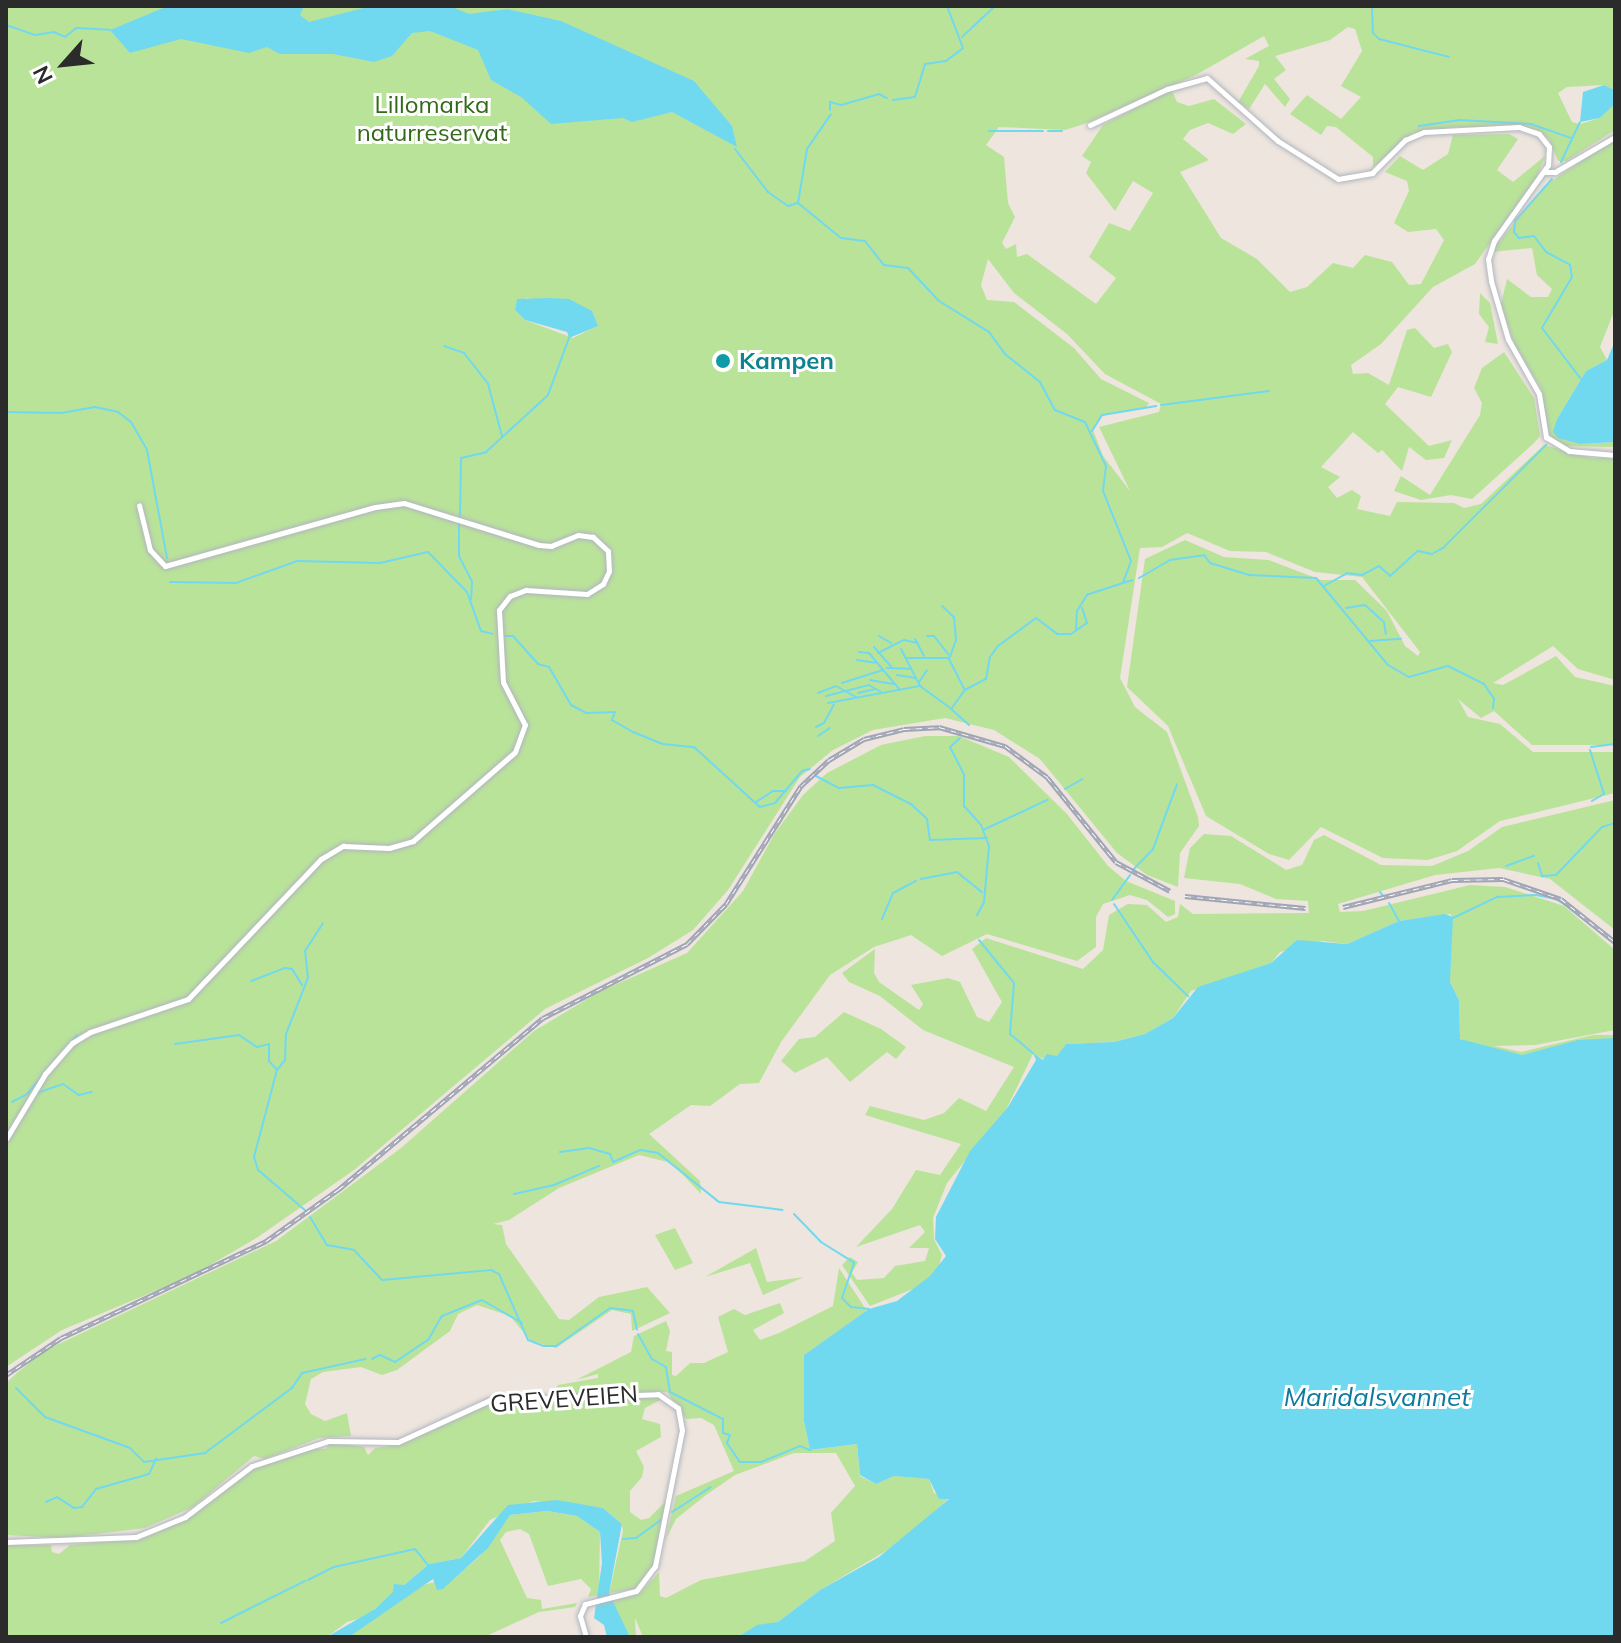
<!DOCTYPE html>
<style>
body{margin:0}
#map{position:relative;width:1621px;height:1643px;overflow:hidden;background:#ede5de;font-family:Mulish,sans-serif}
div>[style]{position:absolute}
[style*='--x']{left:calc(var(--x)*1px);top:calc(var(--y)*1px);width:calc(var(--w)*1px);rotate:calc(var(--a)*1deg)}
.green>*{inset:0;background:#bae39a}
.water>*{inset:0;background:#71d9ef}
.stream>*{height:2px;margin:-1px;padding:0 1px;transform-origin:1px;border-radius:1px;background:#71d9ef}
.roads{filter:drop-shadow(0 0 2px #b1b5bf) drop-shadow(0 0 2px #b1b5bf)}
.minor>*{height:5px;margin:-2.5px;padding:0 2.5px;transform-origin:2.5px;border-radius:2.5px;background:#fff}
.rail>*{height:5px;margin-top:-2.5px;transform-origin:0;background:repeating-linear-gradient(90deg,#fff 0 6px,#a0a5b6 0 12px);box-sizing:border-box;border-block:2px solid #a0a5b6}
.dots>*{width:22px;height:22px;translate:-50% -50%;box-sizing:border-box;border:4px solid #fff;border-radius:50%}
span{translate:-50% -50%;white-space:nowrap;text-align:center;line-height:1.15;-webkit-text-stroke:6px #fff;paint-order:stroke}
.park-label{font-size:24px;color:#32691a}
.culture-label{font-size:24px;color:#0d838f;font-weight:700}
.left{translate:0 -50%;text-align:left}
.street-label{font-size:24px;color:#2b2b2b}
.water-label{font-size:26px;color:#0d799d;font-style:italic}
.frame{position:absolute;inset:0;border:8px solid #2b2b2b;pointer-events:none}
.north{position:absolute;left:24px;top:24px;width:80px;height:80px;-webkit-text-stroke:6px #fff;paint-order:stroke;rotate:243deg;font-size:22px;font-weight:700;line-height:32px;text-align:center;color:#2b2b2b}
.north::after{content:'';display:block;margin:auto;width:28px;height:36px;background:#2b2b2b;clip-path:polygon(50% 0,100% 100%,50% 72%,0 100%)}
</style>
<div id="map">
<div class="green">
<i style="clip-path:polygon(evenodd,6px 6px,1615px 6px,1615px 90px,1604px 85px,1567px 87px,1558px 93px,1572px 122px,1580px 124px,1600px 118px,1615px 104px,1615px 130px,1566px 161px,1558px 161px,1549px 139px,1535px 129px,1457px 127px,1413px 133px,1373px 167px,1373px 157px,1336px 127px,1327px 126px,1321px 135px,1290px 114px,1307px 95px,1341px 119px,1361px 97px,1341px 86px,1362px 51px,1355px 29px,1348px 27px,1330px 40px,1275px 56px,1286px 70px,1274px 79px,1290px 99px,1285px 107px,1265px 84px,1249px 109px,1238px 102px,1259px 66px,1259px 61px,1245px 59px,1269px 46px,1264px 36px,1194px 76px,1084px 124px,1065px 130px,999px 127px,986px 145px,1004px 157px,1008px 203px,1015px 217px,1002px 243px,1006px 249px,1016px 244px,1017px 257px,1027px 254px,1096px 304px,1116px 278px,1089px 257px,1109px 223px,1130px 231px,1153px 193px,1133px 181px,1115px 211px,1086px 173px,1091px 162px,1082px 156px,1103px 125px,1163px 94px,1172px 91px,1177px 102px,1189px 106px,1214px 99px,1246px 124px,1233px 134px,1208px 123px,1190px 130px,1183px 139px,1209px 160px,1180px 172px,1221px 238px,1257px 259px,1290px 292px,1307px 287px,1333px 263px,1353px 268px,1365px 255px,1392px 262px,1409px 285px,1421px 284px,1444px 240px,1436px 229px,1408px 232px,1394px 223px,1409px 191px,1407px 181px,1385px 172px,1400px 156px,1423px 170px,1448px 154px,1453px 135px,1509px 134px,1518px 139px,1497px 170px,1513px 182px,1545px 156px,1536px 179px,1475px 264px,1433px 287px,1381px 344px,1351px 365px,1353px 374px,1368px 373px,1389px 385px,1407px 330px,1415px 328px,1434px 348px,1448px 344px,1452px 352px,1431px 397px,1398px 387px,1385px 404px,1429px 446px,1452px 440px,1444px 458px,1426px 460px,1409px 447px,1402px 471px,1382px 450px,1378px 453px,1353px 432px,1321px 467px,1340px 477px,1328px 487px,1337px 498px,1352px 490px,1361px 496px,1357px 509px,1390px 516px,1397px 502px,1454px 503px,1464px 508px,1481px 504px,1544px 445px,1592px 458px,1615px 457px,1615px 680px,1578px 669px,1553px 646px,1493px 683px,1503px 685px,1556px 656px,1575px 677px,1615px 686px,1615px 745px,1532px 745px,1494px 711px,1481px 718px,1458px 699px,1468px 717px,1500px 724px,1533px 752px,1615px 752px,1615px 793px,1500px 821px,1457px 851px,1428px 860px,1383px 858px,1321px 827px,1289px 860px,1269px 854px,1206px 816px,1168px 726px,1127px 687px,1145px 559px,1185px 540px,1224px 557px,1269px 560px,1321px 580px,1355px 580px,1387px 611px,1405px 646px,1418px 656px,1420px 652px,1362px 577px,1315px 572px,1266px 552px,1230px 551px,1187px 533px,1162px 547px,1140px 548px,1120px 678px,1135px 707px,1167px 732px,1198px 817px,1199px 826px,1180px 853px,1178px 887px,1147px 875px,1117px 853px,1040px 759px,994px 730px,945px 718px,873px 730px,833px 750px,800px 777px,728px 890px,693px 930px,648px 958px,545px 1009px,354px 1170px,258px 1237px,193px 1275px,62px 1330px,6px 1367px,6px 6px,988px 259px,1014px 293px,1067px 334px,1105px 374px,1161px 404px,1159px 412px,1099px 427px,1130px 491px,1103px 456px,1093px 430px,1102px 416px,1146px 408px,1149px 403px,1101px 379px,1074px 348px,1014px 302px,987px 300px,981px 285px,988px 259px,6px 6px,526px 298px,592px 311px,597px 326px,573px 338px,525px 320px,515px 310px,526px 298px)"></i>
<i style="clip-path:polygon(1615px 139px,1613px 314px,1600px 347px,1607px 360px,1586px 371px,1557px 419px,1555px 435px,1580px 444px,1615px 442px,1615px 447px,1562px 446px,1549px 434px,1541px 389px,1514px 344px,1501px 304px,1507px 279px,1531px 297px,1548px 297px,1552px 289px,1537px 275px,1532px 248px,1491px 252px,1544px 186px)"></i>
<i style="clip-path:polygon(1480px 293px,1490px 303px,1498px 344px,1485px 342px,1489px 327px,1479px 314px)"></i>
<i style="clip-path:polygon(1504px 352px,1534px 398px,1540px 436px,1534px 443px,1472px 499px,1451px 495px,1421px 500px,1394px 491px,1401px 476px,1430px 495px,1480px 415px,1482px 403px,1474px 388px,1482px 368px)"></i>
<i style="clip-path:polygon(925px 736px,959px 736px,1009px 757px,1067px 814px,1108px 866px,1126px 881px,1175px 901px,1175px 914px,1168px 917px,1147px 900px,1130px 895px,1103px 904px,1096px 917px,1096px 947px,1077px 961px,987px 934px,942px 956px,911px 935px,874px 947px,830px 975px,781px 1042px,759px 1083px,740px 1084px,710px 1106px,691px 1105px,649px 1134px,700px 1181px,701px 1194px,672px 1163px,639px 1155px,559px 1188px,509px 1220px,493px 1224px,502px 1225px,506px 1244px,559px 1319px,569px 1320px,599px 1297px,647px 1287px,670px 1313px,632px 1331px,631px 1314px,612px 1310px,556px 1348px,531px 1341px,510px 1316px,477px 1305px,458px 1314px,450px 1331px,397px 1370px,382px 1375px,361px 1367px,323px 1372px,311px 1379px,305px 1404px,311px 1414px,325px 1421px,347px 1413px,351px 1436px,319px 1438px,265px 1459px,254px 1456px,193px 1507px,145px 1528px,63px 1538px,6px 1535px,6px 1383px,17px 1373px,44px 1351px,276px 1241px,401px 1148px,534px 1031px,599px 992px,687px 953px,743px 891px,775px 833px,803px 795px,827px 773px,881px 745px)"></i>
<i style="clip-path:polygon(1615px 800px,1615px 930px,1550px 879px,1499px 868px,1435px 875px,1338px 904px,1340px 912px,1363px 911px,1470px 885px,1505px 887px,1564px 906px,1615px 950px,1615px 1030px,1535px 1045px,1494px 1046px,1521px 1052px,1593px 1035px,1615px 1035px,1615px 1040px,1523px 1055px,1475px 1048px,1460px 1038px,1459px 1000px,1450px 982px,1451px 914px,1399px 921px,1347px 944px,1323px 941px,1280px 952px,1271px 963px,1191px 991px,1173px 1018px,1145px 1034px,1114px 1042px,1066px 1044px,1056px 1065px,1033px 1054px,1006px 1110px,947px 1183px,933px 1218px,934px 1239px,942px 1255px,938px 1269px,923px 1285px,870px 1306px,842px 1265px,850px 1257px,858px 1262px,852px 1273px,857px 1280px,884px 1278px,895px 1266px,925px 1261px,929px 1248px,909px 1248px,925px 1232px,920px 1225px,856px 1247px,892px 1209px,916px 1170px,940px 1175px,961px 1144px,865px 1115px,870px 1106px,924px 1120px,944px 1113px,959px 1098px,986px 1111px,1014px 1067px,923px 1030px,880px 996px,849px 982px,842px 973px,875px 949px,874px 973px,879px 982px,919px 1010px,923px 1004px,911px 985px,948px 978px,960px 982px,977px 1017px,989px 1022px,1002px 1002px,972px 949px,986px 938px,1083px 969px,1103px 950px,1109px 915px,1128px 904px,1147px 905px,1166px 922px,1178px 917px,1180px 904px,1193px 914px,1309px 913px,1308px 901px,1276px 899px,1240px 884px,1184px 878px,1190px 848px,1204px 834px,1231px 836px,1286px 870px,1302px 865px,1314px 840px,1324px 835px,1381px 865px,1432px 866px,1468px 851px,1502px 827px)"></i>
<i style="clip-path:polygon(844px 1012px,881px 1029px,906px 1047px,896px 1059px,887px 1052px,850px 1082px,827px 1057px,795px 1073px,781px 1061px,799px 1039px,815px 1037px)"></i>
<i style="clip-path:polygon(675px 1228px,693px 1263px,675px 1270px,655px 1235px)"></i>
<i style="clip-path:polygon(756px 1248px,767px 1282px,804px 1277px,763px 1295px,750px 1263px,705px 1277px)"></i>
<i style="clip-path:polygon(839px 1268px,867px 1311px,804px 1355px,804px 1421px,810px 1450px,857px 1444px,860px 1476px,876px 1484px,894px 1476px,929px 1479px,934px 1493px,949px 1498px,901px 1542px,820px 1590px,778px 1622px,738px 1637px,643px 1637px,635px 1618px,636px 1637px,630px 1637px,610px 1598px,640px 1593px,659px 1572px,660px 1596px,666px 1598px,701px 1580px,805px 1561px,835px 1541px,831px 1513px,855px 1486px,836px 1453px,794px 1453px,735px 1475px,706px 1495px,676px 1519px,666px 1539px,676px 1496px,734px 1471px,714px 1425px,701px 1418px,686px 1419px,667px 1392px,549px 1396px,558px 1385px,598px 1378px,598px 1374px,576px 1380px,631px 1352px,634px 1336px,666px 1321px,670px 1331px,666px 1351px,672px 1352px,672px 1375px,676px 1376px,690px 1363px,704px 1363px,728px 1352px,718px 1317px,734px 1309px,745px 1315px,780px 1303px,784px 1313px,753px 1330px,760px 1340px,779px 1333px,833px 1306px)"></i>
<i style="clip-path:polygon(652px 1396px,664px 1398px,645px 1408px,642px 1419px,660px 1424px,661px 1437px,636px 1451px,644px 1467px,642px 1477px,630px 1491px,630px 1512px,641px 1520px,649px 1518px,667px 1500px,652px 1570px,640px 1588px,609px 1593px,623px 1531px,622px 1524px,603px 1508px,533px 1501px,490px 1520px,461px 1558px,429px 1564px,365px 1617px,347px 1622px,327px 1637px,6px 1637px,6px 1545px,51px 1545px,52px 1552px,59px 1554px,70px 1545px,144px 1538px,191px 1517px,250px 1470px,307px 1448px,325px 1449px,332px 1442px,364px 1447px,368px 1455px,375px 1448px,403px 1444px,489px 1402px)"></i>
<i style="clip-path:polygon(547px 1511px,577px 1516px,600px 1532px,599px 1595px,588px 1597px,591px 1589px,581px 1579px,548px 1586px,529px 1534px,520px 1529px,506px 1532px,500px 1540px,527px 1598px,541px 1600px,542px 1609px,577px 1603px,575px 1607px,539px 1612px,484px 1637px,349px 1637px,417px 1586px,455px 1578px,480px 1556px,510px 1515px)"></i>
</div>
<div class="water">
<i style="clip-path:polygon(168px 6px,304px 6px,300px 15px,309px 22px,371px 6px,450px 6px,469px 14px,507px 9px,561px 21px,694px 81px,732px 126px,737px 147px,672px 112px,632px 122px,623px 118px,551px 124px,521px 97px,491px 80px,478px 50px,430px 31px,412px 33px,392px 56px,374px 62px,333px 54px,280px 54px,267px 47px,249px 53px,181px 39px,130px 53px,110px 30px)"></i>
<i style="clip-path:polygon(1604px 85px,1615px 90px,1615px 104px,1600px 118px,1580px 122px,1583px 92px)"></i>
<i style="clip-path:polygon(550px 298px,569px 299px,592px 311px,598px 326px,569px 338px,567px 332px,525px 320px,515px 310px,517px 299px)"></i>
<i style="clip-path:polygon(1615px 341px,1615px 442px,1580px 444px,1558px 438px,1553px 432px,1557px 419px,1586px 371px,1607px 360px)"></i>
<i style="clip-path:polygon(1445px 914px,1453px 917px,1450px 982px,1459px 1000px,1460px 1039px,1522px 1055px,1578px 1040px,1615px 1038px,1615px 1637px,738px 1637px,757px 1625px,778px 1622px,820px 1590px,879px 1557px,949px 1499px,939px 1499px,929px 1479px,894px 1476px,876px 1484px,860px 1475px,857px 1444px,810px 1450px,804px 1421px,804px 1355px,869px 1309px,897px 1301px,930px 1276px,946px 1256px,935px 1239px,936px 1217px,970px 1151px,1008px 1107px,1036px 1060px,1033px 1053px,1043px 1060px,1047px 1054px,1057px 1056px,1066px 1044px,1114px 1042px,1145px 1034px,1173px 1018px,1198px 987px,1271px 963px,1297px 940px,1347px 944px,1399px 921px)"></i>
<i style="clip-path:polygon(557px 1500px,603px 1508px,622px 1524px,609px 1593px,630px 1637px,607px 1637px,604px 1625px,594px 1618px,602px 1563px,600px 1532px,577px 1516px,547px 1511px,510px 1515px,488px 1548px,443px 1589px,437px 1590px,433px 1579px,349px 1637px,327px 1637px,375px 1609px,393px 1592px,394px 1584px,404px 1585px,429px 1564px,461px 1558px,508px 1505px)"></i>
</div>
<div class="stream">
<i style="--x:1023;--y:6;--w:23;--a:0"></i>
<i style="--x:1372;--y:6;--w:27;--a:88"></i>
<i style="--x:1373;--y:33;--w:8;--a:45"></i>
<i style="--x:1379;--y:39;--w:72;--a:14.4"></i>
<i style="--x:6;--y:25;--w:31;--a:19"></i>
<i style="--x:35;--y:35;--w:19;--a:-9"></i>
<i style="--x:54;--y:32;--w:12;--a:24"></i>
<i style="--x:65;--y:37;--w:14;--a:-39"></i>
<i style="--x:76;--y:28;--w:34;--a:3"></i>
<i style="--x:962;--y:37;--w:45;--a:-43.2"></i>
<i style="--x:893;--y:100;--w:22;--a:-8"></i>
<i style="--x:915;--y:97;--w:34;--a:-73"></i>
<i style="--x:925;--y:64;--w:21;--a:-8"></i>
<i style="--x:946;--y:61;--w:21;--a:-37"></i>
<i style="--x:963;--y:48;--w:45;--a:-110.9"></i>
<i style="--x:830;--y:110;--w:8;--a:-90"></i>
<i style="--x:830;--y:102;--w:11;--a:15"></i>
<i style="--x:841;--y:105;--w:40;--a:-16"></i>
<i style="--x:879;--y:94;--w:9;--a:27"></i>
<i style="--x:1419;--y:126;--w:41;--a:-8.3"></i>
<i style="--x:1460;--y:120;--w:71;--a:3.2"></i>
<i style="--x:1531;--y:124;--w:42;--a:19.3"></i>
<i style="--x:989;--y:131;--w:54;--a:0"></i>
<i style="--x:1048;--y:131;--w:14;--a:0"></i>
<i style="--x:735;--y:149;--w:54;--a:52.5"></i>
<i style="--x:768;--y:192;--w:24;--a:35"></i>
<i style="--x:788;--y:206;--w:10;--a:-17"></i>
<i style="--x:798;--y:203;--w:55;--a:39.1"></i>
<i style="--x:841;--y:238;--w:24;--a:7"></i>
<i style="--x:865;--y:241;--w:31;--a:52"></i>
<i style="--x:884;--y:265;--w:24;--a:7"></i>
<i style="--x:908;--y:268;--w:45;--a:46.8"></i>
<i style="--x:939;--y:301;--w:59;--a:31.8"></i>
<i style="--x:989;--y:332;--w:27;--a:54"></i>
<i style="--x:1005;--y:354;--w:45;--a:38.7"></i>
<i style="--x:1040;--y:382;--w:32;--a:62"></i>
<i style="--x:1055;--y:410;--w:32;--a:22"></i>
<i style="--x:1085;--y:422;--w:49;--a:64.5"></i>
<i style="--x:1106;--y:466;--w:25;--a:97"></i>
<i style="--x:1103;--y:491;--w:75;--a:68.2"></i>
<i style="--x:1131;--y:561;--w:23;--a:110"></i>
<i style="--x:1123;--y:583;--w:38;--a:162"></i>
<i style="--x:1087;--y:595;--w:19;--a:122"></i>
<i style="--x:1077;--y:611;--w:18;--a:93"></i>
<i style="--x:1561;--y:162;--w:44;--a:-64.6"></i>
<i style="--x:1552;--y:179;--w:56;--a:131.4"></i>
<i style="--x:1515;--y:221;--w:11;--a:95"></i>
<i style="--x:1514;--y:232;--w:8;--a:50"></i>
<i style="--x:1519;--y:238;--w:15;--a:-8"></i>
<i style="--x:1534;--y:236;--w:20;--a:53"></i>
<i style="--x:1546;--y:252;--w:27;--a:28"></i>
<i style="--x:1570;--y:265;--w:12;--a:81"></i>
<i style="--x:1572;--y:277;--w:59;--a:120.5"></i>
<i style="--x:1542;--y:328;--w:64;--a:52.6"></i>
<i style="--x:798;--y:203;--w:55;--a:-80.5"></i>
<i style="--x:807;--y:149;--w:42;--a:-55.6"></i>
<i style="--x:444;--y:346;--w:21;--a:19"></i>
<i style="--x:464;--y:353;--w:39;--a:52"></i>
<i style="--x:488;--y:384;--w:54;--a:74.9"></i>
<i style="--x:1161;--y:405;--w:109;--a:-7.4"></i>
<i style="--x:6;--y:412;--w:55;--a:1"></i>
<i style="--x:61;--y:413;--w:35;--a:-10"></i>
<i style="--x:95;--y:407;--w:24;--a:12"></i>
<i style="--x:118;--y:412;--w:16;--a:38"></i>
<i style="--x:131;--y:422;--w:32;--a:60"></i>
<i style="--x:147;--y:450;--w:110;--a:79.5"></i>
<i style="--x:1092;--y:431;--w:19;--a:-58"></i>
<i style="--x:1102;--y:415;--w:55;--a:-9.5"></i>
<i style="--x:460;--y:516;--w:58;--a:-89"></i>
<i style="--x:461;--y:458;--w:26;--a:-13"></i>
<i style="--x:486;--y:452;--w:84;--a:-42.6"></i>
<i style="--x:548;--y:395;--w:61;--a:-69.8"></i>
<i style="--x:459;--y:522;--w:34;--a:90"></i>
<i style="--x:459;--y:556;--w:29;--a:63"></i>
<i style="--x:472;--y:582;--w:17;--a:93"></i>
<i style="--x:1139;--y:578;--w:36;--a:-30"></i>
<i style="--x:1170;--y:560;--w:34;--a:-8"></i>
<i style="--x:1204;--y:555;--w:10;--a:53"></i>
<i style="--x:1210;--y:563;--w:41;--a:17.1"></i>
<i style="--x:1249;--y:575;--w:67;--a:2.6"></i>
<i style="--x:1316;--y:578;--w:113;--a:50.4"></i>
<i style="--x:1388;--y:665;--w:24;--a:30"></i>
<i style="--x:1409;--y:677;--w:41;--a:-15.8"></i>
<i style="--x:1448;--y:666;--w:40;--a:26.6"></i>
<i style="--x:1484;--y:684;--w:18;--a:56"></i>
<i style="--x:1494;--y:699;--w:9;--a:96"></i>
<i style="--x:170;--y:582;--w:66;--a:0.9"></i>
<i style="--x:236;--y:583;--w:65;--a:-19.8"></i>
<i style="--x:297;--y:561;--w:83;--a:1.4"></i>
<i style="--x:380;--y:563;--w:49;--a:-12.9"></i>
<i style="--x:428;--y:552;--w:56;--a:45.7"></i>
<i style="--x:467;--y:592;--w:41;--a:70.3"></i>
<i style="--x:481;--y:631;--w:12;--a:14"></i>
<i style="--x:1123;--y:583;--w:10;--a:-17"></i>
<i style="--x:1324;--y:586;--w:26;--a:-29"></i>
<i style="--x:1347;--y:573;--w:15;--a:8"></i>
<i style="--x:1362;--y:575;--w:19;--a:-28"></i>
<i style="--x:1379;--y:566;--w:15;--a:42"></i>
<i style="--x:1390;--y:576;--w:38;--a:-42"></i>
<i style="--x:1418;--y:551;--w:14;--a:12"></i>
<i style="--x:1432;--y:554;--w:13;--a:-29"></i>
<i style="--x:1443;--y:548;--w:146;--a:-45"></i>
<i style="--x:942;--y:606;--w:16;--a:43"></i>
<i style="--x:954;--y:617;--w:23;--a:85"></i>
<i style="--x:956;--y:640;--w:20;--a:110"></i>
<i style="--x:949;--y:659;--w:35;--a:63"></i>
<i style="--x:1346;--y:608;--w:19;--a:-9"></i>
<i style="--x:1365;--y:605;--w:25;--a:42"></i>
<i style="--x:1384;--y:622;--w:12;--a:81"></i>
<i style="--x:501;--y:636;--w:12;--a:0"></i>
<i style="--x:513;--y:636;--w:38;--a:48"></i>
<i style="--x:538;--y:664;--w:11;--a:15"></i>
<i style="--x:549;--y:667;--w:44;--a:59.9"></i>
<i style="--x:571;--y:705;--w:17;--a:28"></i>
<i style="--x:586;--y:713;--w:29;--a:-2"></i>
<i style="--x:615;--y:712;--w:9;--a:111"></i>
<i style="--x:612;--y:720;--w:24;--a:30"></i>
<i style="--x:633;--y:732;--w:32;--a:22"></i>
<i style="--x:663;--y:744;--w:31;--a:6"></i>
<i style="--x:694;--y:747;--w:89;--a:42.3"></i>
<i style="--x:760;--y:807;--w:16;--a:-15"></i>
<i style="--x:775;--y:803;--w:42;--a:-49.8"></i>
<i style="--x:802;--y:771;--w:8;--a:-14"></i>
<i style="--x:879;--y:636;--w:14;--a:30"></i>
<i style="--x:927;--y:636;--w:7;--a:0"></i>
<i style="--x:934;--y:636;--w:23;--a:52"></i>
<i style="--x:915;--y:639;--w:19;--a:62"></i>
<i style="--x:1370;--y:641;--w:31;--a:-4"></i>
<i style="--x:874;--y:647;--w:28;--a:49"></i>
<i style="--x:901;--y:649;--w:42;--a:62.8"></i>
<i style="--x:920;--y:686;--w:37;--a:36"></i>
<i style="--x:859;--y:652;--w:10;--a:6"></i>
<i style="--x:869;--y:653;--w:48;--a:50"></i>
<i style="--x:878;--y:653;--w:29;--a:-27"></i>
<i style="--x:904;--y:640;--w:14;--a:12"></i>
<i style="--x:907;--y:658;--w:41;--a:0"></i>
<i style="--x:857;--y:660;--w:18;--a:9"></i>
<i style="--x:887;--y:668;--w:23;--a:2"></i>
<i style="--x:897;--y:675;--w:19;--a:9"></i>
<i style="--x:870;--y:680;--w:23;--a:10"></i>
<i style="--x:919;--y:682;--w:14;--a:-56"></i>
<i style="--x:842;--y:683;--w:43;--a:-17.6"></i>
<i style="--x:818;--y:693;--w:19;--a:-21"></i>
<i style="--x:836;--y:686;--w:23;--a:29"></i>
<i style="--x:858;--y:693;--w:18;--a:-13"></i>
<i style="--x:826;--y:696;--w:44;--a:-14.3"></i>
<i style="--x:869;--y:685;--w:14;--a:30"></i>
<i style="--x:828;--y:703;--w:94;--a:-10.5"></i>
<i style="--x:969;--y:725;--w:24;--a:-138"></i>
<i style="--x:951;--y:709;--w:24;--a:-54"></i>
<i style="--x:965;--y:690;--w:24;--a:-28"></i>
<i style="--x:986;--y:679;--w:22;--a:-80"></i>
<i style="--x:990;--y:657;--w:14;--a:-54"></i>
<i style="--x:998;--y:646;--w:47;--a:-36.4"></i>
<i style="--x:1036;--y:618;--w:26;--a:37"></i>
<i style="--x:1057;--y:634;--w:14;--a:0"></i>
<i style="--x:1071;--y:634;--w:19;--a:-35"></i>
<i style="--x:1087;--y:623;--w:16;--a:-108"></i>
<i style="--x:816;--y:727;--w:9;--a:-27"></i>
<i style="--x:824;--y:723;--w:21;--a:-62"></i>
<i style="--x:818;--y:736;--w:14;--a:-34"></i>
<i style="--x:960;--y:738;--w:13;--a:138"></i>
<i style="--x:950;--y:747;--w:30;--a:63"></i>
<i style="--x:964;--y:774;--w:32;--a:90"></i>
<i style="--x:964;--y:806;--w:25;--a:48"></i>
<i style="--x:981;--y:825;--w:22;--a:69"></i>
<i style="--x:989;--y:846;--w:56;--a:95.1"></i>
<i style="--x:984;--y:902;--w:15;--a:118"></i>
<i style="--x:1591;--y:747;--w:24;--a:-7"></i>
<i style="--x:1590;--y:750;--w:46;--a:72.3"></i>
<i style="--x:1604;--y:794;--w:14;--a:150"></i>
<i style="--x:816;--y:776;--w:26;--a:28"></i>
<i style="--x:839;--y:788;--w:34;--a:-5"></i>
<i style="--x:873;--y:785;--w:42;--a:26.6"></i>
<i style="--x:911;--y:804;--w:22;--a:43"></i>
<i style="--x:927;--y:819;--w:21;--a:82"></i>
<i style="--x:930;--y:840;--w:57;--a:-2"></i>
<i style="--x:1065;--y:789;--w:20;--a:-30"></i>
<i style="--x:756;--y:802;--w:20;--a:-33"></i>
<i style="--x:773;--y:791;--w:13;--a:0"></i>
<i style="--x:983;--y:830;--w:71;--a:-25.1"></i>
<i style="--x:1538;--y:863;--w:14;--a:73"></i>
<i style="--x:1542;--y:876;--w:14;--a:-4"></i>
<i style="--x:1556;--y:875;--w:66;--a:-46.2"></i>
<i style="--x:1602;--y:827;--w:14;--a:-17"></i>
<i style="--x:1506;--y:866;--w:30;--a:-20"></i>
<i style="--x:1132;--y:871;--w:30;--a:-46"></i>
<i style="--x:1153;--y:849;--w:69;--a:-69.7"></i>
<i style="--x:921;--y:879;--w:37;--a:-11"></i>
<i style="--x:957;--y:872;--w:32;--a:39"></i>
<i style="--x:1380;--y:892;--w:6;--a:51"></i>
<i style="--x:1112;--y:900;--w:31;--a:-54"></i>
<i style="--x:1389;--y:903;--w:21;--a:61"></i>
<i style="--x:1114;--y:904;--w:70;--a:56.1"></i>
<i style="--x:1153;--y:962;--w:49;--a:44.2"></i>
<i style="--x:1453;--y:918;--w:49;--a:-25.5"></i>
<i style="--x:1497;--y:897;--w:39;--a:-3"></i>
<i style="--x:1536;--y:895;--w:20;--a:11"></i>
<i style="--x:1556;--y:899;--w:28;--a:32"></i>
<i style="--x:882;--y:919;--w:28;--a:-67"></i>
<i style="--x:893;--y:893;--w:26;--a:-28"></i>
<i style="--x:979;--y:940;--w:55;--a:50.9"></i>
<i style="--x:1014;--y:983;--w:51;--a:94.5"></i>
<i style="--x:1010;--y:1034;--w:30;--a:40"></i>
<i style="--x:251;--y:981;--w:36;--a:-21"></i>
<i style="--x:285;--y:968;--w:7;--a:8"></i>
<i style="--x:292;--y:969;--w:19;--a:58"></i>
<i style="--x:175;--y:1044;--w:65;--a:-8"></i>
<i style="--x:239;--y:1035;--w:22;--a:34"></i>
<i style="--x:257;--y:1047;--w:12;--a:-14"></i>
<i style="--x:269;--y:1044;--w:17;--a:90"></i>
<i style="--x:269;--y:1061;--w:12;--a:48"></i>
<i style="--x:34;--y:1094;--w:31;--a:-19"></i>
<i style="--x:63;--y:1084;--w:19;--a:35"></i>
<i style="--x:79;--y:1095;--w:13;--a:-13"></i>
<i style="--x:12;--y:1102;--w:17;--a:-28"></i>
<i style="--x:27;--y:1094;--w:77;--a:-49.7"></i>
<i style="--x:560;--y:1152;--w:29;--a:-8"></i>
<i style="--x:589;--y:1148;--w:22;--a:16"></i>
<i style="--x:610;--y:1154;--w:9;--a:69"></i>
<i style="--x:613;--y:1162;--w:30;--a:-24"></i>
<i style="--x:640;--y:1150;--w:18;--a:9"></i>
<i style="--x:658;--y:1153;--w:78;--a:38.8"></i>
<i style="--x:719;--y:1202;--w:64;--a:7.1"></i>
<i style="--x:514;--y:1194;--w:41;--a:-12.7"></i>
<i style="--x:554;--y:1185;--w:49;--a:-22.9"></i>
<i style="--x:306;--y:1211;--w:63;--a:-139.5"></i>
<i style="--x:258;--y:1170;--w:14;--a:-107"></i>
<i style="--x:254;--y:1157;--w:90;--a:-75.2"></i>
<i style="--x:277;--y:1070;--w:13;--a:-51"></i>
<i style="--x:285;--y:1060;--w:26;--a:-88"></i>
<i style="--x:286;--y:1034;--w:60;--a:-68.6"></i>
<i style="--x:308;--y:978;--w:27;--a:-96"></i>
<i style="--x:305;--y:951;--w:33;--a:-57"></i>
<i style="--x:794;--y:1214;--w:39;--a:46"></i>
<i style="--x:821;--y:1242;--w:39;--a:32"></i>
<i style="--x:854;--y:1263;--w:37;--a:109"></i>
<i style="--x:842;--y:1298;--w:13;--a:45"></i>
<i style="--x:851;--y:1307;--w:18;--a:6"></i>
<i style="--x:310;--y:1217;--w:33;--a:59"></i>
<i style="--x:327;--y:1245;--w:27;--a:10"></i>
<i style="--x:354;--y:1250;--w:41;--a:47"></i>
<i style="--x:382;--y:1280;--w:109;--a:-5.2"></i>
<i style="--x:491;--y:1270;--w:9;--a:27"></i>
<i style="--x:499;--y:1274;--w:72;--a:66.3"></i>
<i style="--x:528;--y:1340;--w:17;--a:21"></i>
<i style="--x:544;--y:1346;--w:12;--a:0"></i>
<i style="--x:556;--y:1346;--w:66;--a:-35.1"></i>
<i style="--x:610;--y:1308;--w:23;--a:7"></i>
<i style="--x:633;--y:1311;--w:19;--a:78"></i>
<i style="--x:638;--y:1334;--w:29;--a:61"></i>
<i style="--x:652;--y:1359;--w:16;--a:30"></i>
<i style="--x:666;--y:1367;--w:25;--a:81"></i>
<i style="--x:670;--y:1392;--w:59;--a:27"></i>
<i style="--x:723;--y:1419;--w:14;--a:90"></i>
<i style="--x:723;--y:1433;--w:7;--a:16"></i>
<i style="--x:730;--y:1435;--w:9;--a:111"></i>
<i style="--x:727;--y:1443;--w:23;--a:56"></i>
<i style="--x:740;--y:1462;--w:21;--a:0"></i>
<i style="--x:761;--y:1462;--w:42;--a:-22.3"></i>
<i style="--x:800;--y:1446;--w:11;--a:22"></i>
<i style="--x:372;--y:1359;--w:9;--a:-27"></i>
<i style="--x:380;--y:1355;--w:17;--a:25"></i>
<i style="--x:395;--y:1362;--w:40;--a:-34"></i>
<i style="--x:428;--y:1340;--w:28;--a:-60"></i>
<i style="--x:442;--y:1316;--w:43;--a:-21.8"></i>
<i style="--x:482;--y:1300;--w:46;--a:29.9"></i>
<i style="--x:16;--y:1388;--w:41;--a:45"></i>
<i style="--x:45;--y:1417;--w:90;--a:20"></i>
<i style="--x:130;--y:1448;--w:20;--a:45"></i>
<i style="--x:144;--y:1462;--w:62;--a:-8.4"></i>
<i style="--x:205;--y:1453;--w:109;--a:-36.8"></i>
<i style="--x:292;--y:1388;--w:18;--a:-56"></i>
<i style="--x:302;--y:1373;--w:65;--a:-12.5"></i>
<i style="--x:46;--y:1502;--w:12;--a:-24"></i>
<i style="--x:57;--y:1497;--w:20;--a:33"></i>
<i style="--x:74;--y:1508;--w:8;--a:-7"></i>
<i style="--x:82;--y:1507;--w:23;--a:-52"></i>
<i style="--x:96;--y:1489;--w:55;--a:-15.8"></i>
<i style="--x:149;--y:1474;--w:17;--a:-65"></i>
<i style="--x:672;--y:1512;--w:46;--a:-32.7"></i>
<i style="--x:623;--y:1539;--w:13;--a:-4"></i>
<i style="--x:636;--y:1538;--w:32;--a:-36"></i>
<i style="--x:308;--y:1580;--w:29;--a:-27"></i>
<i style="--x:334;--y:1567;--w:83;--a:-12.5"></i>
<i style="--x:415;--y:1549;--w:22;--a:51"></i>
<i style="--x:221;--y:1623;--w:94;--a:-26.6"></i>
</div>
<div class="roads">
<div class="minor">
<i style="--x:1090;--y:125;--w:85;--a:-25.1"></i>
<i style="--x:1167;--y:89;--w:41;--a:-15.4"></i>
<i style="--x:1207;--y:78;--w:95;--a:41.6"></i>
<i style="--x:1278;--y:141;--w:71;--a:32.3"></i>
<i style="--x:1338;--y:179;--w:35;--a:-10"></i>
<i style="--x:1372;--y:173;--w:47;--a:-45"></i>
<i style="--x:1405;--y:140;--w:21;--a:-23"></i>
<i style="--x:1424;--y:132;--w:95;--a:-3"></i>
<i style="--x:1519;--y:127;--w:21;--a:19"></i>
<i style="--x:1539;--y:134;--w:16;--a:52"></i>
<i style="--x:1549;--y:147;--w:18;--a:93"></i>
<i style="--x:1548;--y:165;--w:93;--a:125.4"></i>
<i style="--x:1494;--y:241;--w:19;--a:108"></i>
<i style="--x:1488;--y:259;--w:22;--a:82"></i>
<i style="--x:1491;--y:281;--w:60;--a:73.7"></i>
<i style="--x:1508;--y:339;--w:63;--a:60.6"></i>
<i style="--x:1539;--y:394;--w:44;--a:80.8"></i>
<i style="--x:1546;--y:437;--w:27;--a:31"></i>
<i style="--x:1569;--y:451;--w:46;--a:5"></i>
<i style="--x:1545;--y:172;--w:10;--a:0"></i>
<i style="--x:1555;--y:172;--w:69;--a:-30.3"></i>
<i style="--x:6;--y:1139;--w:76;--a:-59"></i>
<i style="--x:45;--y:1074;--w:41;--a:-48.9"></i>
<i style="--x:72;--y:1043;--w:21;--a:-31"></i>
<i style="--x:90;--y:1032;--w:103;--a:-18.6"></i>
<i style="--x:188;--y:999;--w:193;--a:-46.5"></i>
<i style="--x:321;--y:859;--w:26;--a:-31"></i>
<i style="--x:343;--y:846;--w:46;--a:2.5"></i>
<i style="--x:389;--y:848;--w:25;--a:-16"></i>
<i style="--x:413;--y:841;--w:135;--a:-41.1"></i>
<i style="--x:515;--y:752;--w:29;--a:-70"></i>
<i style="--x:525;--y:725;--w:48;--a:-117.1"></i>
<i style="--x:503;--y:682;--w:72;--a:-93.2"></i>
<i style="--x:499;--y:610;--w:18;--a:-52"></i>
<i style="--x:510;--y:596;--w:17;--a:-21"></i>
<i style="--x:526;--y:590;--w:61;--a:3.8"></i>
<i style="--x:587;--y:594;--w:19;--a:-32"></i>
<i style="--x:603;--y:584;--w:14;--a:-65"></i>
<i style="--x:609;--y:571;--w:20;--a:-93"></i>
<i style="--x:608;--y:551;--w:21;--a:-137"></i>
<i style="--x:593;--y:537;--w:15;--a:-172"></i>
<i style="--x:578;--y:535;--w:29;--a:158"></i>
<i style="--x:551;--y:546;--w:12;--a:-175"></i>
<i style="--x:539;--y:545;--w:141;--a:-162.7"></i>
<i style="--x:404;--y:503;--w:29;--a:172"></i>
<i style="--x:375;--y:507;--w:218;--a:164.3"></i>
<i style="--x:165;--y:566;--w:22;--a:-133"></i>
<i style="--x:150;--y:550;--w:46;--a:-103.7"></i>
<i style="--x:6;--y:1542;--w:130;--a:-2.2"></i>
<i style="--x:136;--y:1537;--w:53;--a:-22.2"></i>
<i style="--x:185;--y:1517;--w:84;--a:-37.3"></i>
<i style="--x:252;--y:1466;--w:80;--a:-18.2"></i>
<i style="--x:328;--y:1441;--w:70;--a:0.8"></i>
<i style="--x:398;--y:1442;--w:101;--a:-24.5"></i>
<i style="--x:490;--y:1400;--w:168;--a:-2"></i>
<i style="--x:658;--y:1394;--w:24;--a:35"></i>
<i style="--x:678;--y:1408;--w:22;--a:80"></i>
<i style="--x:682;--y:1430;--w:139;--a:101.2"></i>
<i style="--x:655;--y:1566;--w:31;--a:127"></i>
<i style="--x:636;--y:1591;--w:53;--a:165.7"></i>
<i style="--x:585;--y:1604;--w:13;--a:113"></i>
<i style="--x:580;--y:1616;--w:22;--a:74"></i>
</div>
</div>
<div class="rail">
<i style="--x:1185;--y:896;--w:121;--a:5.7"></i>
<i style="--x:1343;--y:907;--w:112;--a:-13.9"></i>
<i style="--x:1452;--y:880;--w:51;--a:-1.1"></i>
<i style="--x:1503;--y:879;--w:61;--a:19"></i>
<i style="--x:1561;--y:899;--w:69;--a:38.5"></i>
<i style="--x:6;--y:1375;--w:66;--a:-33.9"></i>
<i style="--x:61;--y:1338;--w:227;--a:-25.3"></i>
<i style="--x:266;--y:1241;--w:90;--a:-35.5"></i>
<i style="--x:339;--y:1189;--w:266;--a:-40"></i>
<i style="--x:543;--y:1018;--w:162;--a:-27.2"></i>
<i style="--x:687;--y:944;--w:56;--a:-45.7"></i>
<i style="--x:726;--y:904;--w:140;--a:-57.6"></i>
<i style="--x:801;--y:786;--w:38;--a:-43"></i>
<i style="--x:829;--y:760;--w:41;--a:-31"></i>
<i style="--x:864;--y:739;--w:41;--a:-14"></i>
<i style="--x:904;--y:729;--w:35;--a:-3"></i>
<i style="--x:939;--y:727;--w:69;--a:16.1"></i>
<i style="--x:1005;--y:746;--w:52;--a:36.4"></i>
<i style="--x:1047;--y:777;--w:109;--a:50.9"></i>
<i style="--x:1116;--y:862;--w:61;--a:28.2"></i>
</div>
<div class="dots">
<i style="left:723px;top:361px;background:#0f9aa8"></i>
</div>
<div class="park-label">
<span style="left:432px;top:119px">Lillomarka<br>naturreservat</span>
</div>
<div class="culture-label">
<span class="left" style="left:739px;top:361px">Kampen</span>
</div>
<div class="street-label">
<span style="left:564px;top:1399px;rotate:-4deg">GREVEVEIEN</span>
</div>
<div class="water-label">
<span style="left:1377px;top:1397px">Maridalsvannet</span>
</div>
<div class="frame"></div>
<div class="north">N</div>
</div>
